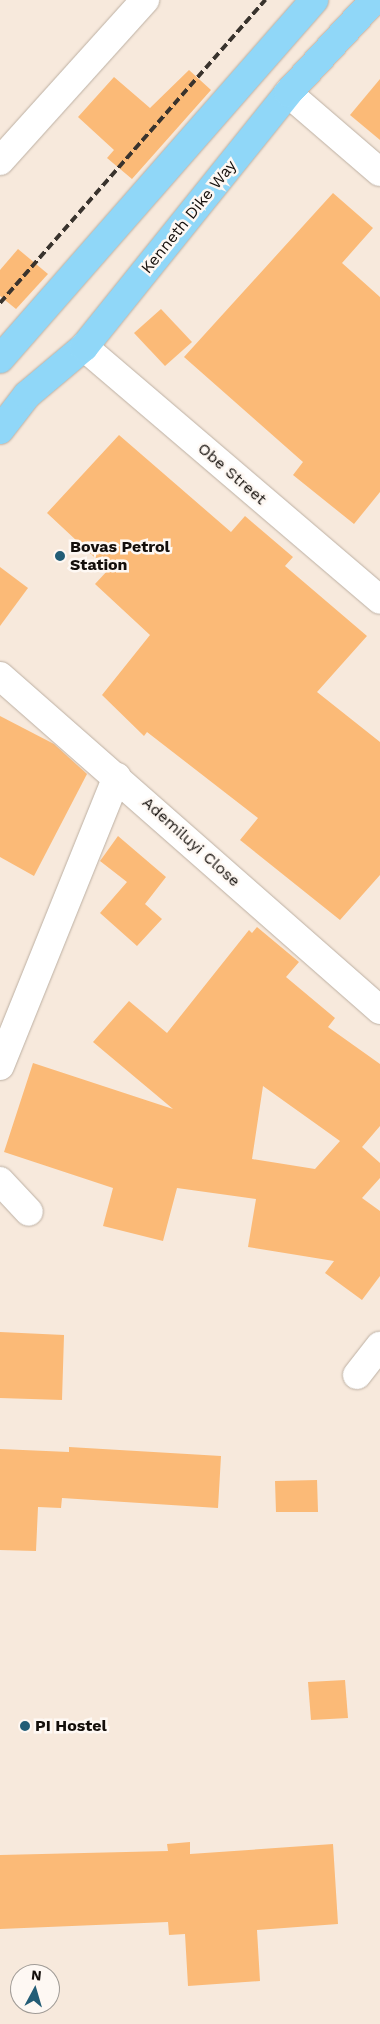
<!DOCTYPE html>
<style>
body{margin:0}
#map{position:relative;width:380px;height:2024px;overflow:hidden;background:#f7e9dc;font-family:"Work Sans",sans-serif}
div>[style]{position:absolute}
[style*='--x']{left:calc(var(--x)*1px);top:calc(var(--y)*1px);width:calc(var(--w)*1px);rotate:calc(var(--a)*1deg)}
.building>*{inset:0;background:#fbba77}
.roads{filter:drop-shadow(0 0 1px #bcafa2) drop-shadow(0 0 1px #bcafa2)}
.minor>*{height:28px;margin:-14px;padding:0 14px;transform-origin:14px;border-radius:14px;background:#fff}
.trunk>*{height:28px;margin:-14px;padding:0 14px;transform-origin:14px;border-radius:14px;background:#90d7f8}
.rail>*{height:4px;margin-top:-2px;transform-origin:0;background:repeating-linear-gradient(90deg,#39332d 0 8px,transparent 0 12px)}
.dots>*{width:14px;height:14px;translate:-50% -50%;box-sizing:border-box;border:2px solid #fef8f3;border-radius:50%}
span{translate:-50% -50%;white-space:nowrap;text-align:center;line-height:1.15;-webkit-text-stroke:5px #fef8f3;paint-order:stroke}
.street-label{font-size:16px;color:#140f0b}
.poi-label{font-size:16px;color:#140f0b;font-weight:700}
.left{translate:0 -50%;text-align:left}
.north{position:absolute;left:10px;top:1964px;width:50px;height:50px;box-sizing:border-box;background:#fef8f3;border:1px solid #a09b96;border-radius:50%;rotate:6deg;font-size:14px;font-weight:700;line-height:20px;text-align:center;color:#140f0b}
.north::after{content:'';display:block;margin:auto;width:18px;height:22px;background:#235d76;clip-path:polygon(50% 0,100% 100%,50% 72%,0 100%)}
</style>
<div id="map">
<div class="building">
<i style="clip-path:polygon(189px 70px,211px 90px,132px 179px,107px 158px,114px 150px,78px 117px,114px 77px,150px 108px)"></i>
<i style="clip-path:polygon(380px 79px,380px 140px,350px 115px)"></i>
<i style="clip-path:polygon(333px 193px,373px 228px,342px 263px,380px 297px,380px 492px,354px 524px,293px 475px,303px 462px,184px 357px)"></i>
<i style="clip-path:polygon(18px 249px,48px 274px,16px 309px,0 296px,0 270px)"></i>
<i style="clip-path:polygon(161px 309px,192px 342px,165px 366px,134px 333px)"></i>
<i style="clip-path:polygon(119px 435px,231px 532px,245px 516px,293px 557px,285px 566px,367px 636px,317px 692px,380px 742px,380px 875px,340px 920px,240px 840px,258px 818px,147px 732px,144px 736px,102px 695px,150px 635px,95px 584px,108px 570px,47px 513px)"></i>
<i style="clip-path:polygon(0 567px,28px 588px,0 626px)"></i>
<i style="clip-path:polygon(0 716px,54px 744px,87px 774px,34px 876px,0 857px)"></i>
<i style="clip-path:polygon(118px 836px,166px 877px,145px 904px,162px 919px,137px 946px,100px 913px,127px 882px,100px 861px)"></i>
<i style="clip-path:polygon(evenodd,257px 927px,299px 962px,286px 977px,335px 1018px,328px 1027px,380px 1064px,380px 1126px,362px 1147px,380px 1163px,380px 1178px,362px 1198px,380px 1211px,380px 1276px,362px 1300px,325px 1273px,334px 1261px,248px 1247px,256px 1199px,177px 1188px,163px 1241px,103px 1226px,113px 1188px,4px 1152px,33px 1063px,173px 1109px,93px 1042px,129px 1001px,167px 1033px,249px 930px,252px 933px,257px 927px,263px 1086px,340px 1141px,315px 1169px,252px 1159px,263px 1086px)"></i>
<i style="clip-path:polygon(0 1332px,64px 1335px,62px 1400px,0 1398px)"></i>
<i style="clip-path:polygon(69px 1447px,221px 1456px,218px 1508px,62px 1498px,61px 1508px,38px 1507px,36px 1551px,0 1550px,0 1449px,69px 1452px)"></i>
<i style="clip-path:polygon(317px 1480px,318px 1512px,276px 1512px,275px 1481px)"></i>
<i style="clip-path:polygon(345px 1680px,348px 1718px,311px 1720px,308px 1682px)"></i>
<i style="clip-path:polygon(190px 1842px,190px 1854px,333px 1844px,338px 1924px,257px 1930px,260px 1981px,188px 1986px,185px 1934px,169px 1935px,168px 1922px,0 1929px,0 1855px,168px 1851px,167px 1844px)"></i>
</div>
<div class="roads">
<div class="minor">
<i style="--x:288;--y:93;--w:121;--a:40.7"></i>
<i style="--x:0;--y:161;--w:217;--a:-48"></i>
<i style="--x:84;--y:347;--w:389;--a:40.5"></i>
<i style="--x:0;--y:676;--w:506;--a:41.31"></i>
<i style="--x:0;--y:1066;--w:312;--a:-68"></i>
<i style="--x:0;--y:1181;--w:42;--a:46.9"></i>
<i style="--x:357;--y:1375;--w:37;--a:-52"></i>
</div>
<div class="trunk">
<i style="--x:0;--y:359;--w:477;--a:-48.8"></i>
<i style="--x:0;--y:430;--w:44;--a:-52.4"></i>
<i style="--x:27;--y:395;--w:75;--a:-40.1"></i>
<i style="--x:84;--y:347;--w:326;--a:-51.2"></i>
<i style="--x:288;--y:93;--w:127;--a:-47.2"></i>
</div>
</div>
<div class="rail">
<i style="--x:0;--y:303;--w:403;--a:-48.8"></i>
</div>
<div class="dots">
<i style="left:60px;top:556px;background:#235d76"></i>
<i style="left:25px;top:1726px;background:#235d76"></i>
</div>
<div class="street-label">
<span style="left:189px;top:217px;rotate:-51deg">Kenneth Dike Way</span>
<span style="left:232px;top:474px;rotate:41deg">Obe Street</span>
<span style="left:191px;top:842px;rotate:42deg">Ademiluyi Close</span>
</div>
<div class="poi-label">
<span class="left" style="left:70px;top:556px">Bovas Petrol<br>Station</span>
<span class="left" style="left:35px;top:1726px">PI Hostel</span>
</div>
<div class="north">N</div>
</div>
